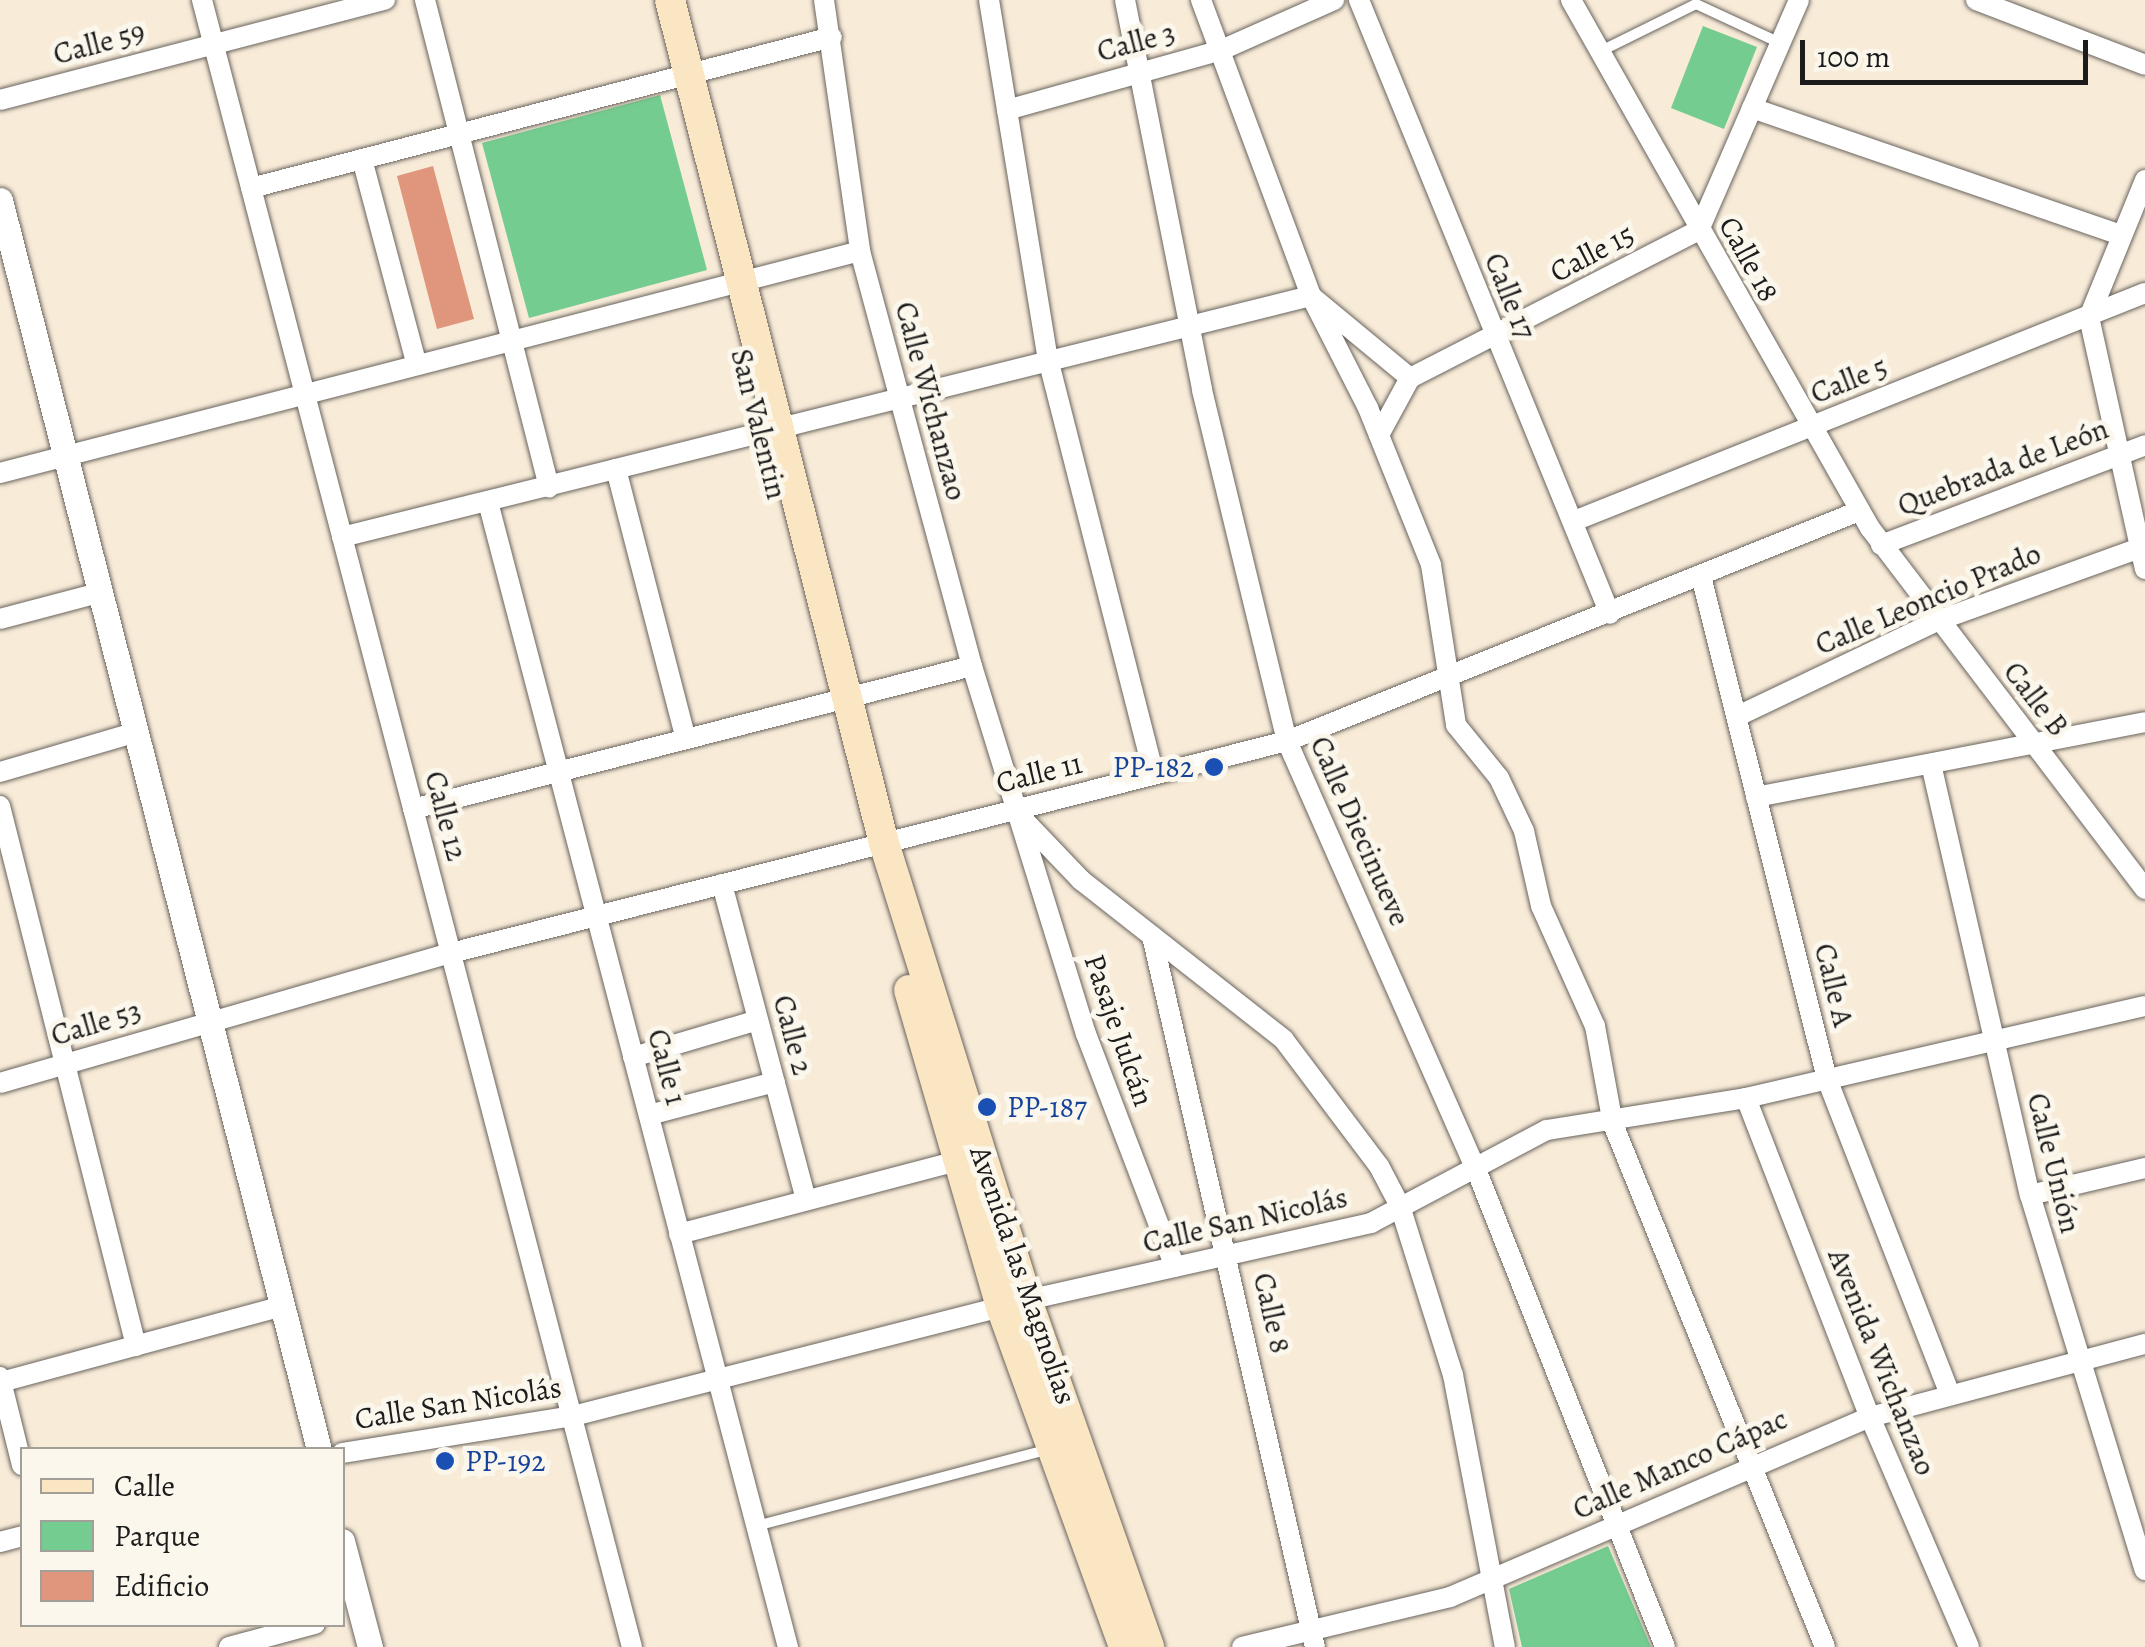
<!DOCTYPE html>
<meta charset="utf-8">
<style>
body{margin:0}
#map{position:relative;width:2145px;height:1647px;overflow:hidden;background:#f8ebd8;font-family:Alegreya,serif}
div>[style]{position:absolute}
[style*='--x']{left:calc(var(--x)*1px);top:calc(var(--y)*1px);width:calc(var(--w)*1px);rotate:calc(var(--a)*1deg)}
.green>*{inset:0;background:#75cc90}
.building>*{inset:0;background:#e0967c}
.roads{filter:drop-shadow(0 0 2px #69645e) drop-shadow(0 0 2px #69645e)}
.service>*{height:10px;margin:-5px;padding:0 5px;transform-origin:5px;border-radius:5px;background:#fff}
.minor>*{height:20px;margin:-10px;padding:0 10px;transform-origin:10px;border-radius:10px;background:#fff}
.tertiary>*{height:25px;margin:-12.5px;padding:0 12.5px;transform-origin:12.5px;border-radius:12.5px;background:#fff}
.secondary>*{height:30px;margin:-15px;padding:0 15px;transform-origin:15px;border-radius:15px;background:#fbe6c4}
.dots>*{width:28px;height:28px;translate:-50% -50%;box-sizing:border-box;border:5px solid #fbf7ec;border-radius:50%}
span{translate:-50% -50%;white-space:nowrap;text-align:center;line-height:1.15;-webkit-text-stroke:10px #fbf7ec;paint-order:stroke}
.street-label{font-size:30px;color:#1c1c1c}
.transit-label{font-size:30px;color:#164399}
.right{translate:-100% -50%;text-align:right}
.left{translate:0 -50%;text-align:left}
.legend{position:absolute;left:20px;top:1447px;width:325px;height:180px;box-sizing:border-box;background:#fbf7ec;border:2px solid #a29f99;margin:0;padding:12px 18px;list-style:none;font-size:30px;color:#1c1c1c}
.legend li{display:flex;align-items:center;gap:20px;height:50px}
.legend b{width:50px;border:2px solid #a29f99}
.scale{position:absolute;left:1800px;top:40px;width:288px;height:45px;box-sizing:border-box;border:5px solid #1c1c1c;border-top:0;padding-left:12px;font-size:30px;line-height:35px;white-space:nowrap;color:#1c1c1c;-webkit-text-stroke:8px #fbf7ec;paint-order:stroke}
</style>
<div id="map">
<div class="green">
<i style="clip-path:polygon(1703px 26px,1757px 47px,1724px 129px,1671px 108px)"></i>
<i style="clip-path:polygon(660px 95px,707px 270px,529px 318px,482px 143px)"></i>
<i style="clip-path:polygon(1608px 1546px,1651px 1647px,1522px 1647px,1509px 1589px)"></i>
</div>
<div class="building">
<i style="clip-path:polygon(433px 166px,474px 319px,437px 329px,397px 176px)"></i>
</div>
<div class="roads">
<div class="service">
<i style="--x:1601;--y:51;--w:106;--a:-26.3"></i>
<i style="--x:1696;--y:4;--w:93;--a:24.9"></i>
<i style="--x:760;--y:1525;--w:299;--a:-14.7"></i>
</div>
<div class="minor">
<i style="--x:202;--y:0;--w:1702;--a:75.37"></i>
<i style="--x:425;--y:0;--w:503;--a:75.71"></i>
<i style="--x:824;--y:0;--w:254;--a:81.8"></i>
<i style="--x:860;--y:251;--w:430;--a:74.9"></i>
<i style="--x:972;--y:666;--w:385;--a:72.8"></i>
<i style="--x:1086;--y:1034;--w:249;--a:69.1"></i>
<i style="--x:989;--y:0;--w:364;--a:80.7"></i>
<i style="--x:1048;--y:359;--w:428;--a:75.7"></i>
<i style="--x:1125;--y:0;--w:398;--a:78.8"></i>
<i style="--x:1202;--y:390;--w:361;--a:76.4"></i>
<i style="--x:1287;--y:741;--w:462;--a:66.2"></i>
<i style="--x:1474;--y:1164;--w:519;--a:68.42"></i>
<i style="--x:1201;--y:0;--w:316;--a:69.6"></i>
<i style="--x:1311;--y:296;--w:126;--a:63"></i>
<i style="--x:1368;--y:408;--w:169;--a:68.1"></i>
<i style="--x:1431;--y:565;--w:162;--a:81.1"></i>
<i style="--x:1456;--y:725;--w:68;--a:50.9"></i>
<i style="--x:1499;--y:778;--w:59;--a:64.7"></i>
<i style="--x:1524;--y:831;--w:77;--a:77.2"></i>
<i style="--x:1541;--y:906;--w:132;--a:65.8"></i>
<i style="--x:1595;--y:1026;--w:100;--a:79.6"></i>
<i style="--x:1613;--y:1124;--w:564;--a:67.93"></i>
<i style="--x:1359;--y:0;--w:663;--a:67.77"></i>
<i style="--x:1571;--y:0;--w:607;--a:60.48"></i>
<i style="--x:1870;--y:528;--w:454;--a:52.7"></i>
<i style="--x:1976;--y:0;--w:181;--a:21"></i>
<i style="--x:0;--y:100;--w:398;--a:-14.6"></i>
<i style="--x:1752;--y:108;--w:390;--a:19"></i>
<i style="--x:1007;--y:110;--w:220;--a:-15.6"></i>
<i style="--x:1219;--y:51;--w:126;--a:-23.9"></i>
<i style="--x:362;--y:159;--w:213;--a:75.1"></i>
<i style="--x:2145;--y:180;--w:148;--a:112.2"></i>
<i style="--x:2089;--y:317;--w:258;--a:77.5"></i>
<i style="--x:251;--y:188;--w:600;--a:-14.57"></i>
<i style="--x:1699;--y:230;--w:251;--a:-66.5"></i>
<i style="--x:1379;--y:435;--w:65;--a:-61.5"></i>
<i style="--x:1410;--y:378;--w:325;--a:-27.1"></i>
<i style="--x:616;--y:469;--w:279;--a:75.5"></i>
<i style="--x:0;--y:473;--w:888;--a:-14.47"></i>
<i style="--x:488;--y:502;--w:1184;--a:75.32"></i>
<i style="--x:1574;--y:521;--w:615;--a:-21.77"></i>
<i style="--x:342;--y:537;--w:999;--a:-13.97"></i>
<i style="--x:1311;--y:296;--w:129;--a:39.6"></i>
<i style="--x:1881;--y:545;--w:282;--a:-20.7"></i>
<i style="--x:1701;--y:576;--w:519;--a:75.94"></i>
<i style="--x:1827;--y:1079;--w:339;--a:68.7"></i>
<i style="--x:0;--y:619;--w:106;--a:-14.8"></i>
<i style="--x:1738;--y:716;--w:221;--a:-25.5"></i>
<i style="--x:1937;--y:621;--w:221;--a:-19.8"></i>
<i style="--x:1931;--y:764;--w:442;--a:77.1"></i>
<i style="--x:2030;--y:1195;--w:392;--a:73"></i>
<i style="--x:0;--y:772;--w:143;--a:-16.3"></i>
<i style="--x:1756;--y:797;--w:396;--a:-10.9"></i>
<i style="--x:0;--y:806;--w:557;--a:75.86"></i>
<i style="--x:413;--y:809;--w:577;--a:-14.35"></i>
<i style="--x:1017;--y:813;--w:93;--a:46.3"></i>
<i style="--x:1081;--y:880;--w:258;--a:38.2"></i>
<i style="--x:1284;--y:1040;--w:158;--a:53"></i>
<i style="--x:1379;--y:1166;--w:45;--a:62.3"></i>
<i style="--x:1400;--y:1206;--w:177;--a:72.6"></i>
<i style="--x:1453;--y:1375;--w:277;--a:79.2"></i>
<i style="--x:722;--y:884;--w:327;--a:75.1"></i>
<i style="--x:1152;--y:936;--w:729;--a:77.09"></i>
<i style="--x:633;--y:1057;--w:130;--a:-16.5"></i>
<i style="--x:0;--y:1083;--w:469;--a:-16.1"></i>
<i style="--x:451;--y:953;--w:862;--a:-14.23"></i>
<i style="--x:1287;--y:741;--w:617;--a:-21.9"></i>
<i style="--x:1746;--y:1098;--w:342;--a:68.8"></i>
<i style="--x:1870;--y:1417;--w:250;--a:66.7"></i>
<i style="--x:649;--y:1115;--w:130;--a:-14.7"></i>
<i style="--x:2030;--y:1195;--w:118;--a:-13.2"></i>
<i style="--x:679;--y:1234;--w:288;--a:-14.7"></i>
<i style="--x:0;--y:1377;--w:91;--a:76"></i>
<i style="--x:1;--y:1382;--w:291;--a:-15.1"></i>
<i style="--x:342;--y:1453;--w:234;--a:-9.1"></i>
<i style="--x:573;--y:1416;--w:469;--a:-14.3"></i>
<i style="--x:1027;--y:1300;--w:353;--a:-12.6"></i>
<i style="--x:1371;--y:1223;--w:199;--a:-27.9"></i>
<i style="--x:1547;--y:1130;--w:202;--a:-9.1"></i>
<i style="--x:1746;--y:1098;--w:409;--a:-13"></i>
<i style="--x:0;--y:1542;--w:23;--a:-15"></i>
<i style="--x:229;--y:1647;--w:89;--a:-15"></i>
<i style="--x:1242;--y:1647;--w:214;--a:-13.5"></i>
<i style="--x:1450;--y:1597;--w:457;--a:-23.2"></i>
<i style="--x:1870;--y:1417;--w:285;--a:-14.9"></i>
</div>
<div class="tertiary">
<i style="--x:0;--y:200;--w:1290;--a:75.68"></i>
<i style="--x:342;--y:1541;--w:110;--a:75.2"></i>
</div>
<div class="secondary">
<i style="--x:670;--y:0;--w:870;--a:75.76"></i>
<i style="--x:884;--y:843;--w:479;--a:72.6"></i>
<i style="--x:1027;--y:1300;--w:368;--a:70.6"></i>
<i style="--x:909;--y:990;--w:330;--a:73.8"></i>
<i style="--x:1001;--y:1307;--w:362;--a:70.1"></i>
</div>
</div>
<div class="dots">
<i style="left:1214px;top:767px;background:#1a4fb4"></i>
<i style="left:987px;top:1107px;background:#1a4fb4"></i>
<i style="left:445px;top:1461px;background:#1a4fb4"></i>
</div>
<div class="street-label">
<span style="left:1136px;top:42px;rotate:-15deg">Calle 3</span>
<span style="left:99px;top:43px;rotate:-15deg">Calle 59</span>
<span style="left:1592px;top:253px;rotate:-28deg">Calle 15</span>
<span style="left:1749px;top:259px;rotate:61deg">Calle 18</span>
<span style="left:1510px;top:296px;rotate:68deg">Calle 17</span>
<span style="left:1849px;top:380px;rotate:-22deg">Calle 5</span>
<span style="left:931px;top:401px;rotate:75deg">Calle Wichanzao</span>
<span style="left:759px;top:424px;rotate:76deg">San Valentin</span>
<span style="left:2003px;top:467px;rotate:-21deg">Quebrada de León</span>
<span style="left:1928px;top:599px;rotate:-23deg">Calle Leoncio Prado</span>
<span style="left:2036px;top:699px;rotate:52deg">Calle B</span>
<span style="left:1039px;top:773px;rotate:-14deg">Calle 11</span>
<span style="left:446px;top:816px;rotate:75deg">Calle 12</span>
<span style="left:1360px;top:831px;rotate:66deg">Calle Diecinueve</span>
<span style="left:1834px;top:985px;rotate:76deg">Calle A</span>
<span style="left:96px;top:1023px;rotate:-17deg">Calle 53</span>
<span style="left:1119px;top:1030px;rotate:71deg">Pasaje Julcán</span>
<span style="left:793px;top:1035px;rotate:75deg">Calle 2</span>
<span style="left:667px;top:1067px;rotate:75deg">Calle 1</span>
<span style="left:2054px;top:1163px;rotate:76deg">Calle Unión</span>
<span style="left:1245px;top:1220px;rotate:-13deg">Calle San Nicolás</span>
<span style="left:1023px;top:1275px;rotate:71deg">Avenida las Magnolias</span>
<span style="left:1272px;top:1313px;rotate:77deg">Calle 8</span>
<span style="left:1882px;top:1362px;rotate:68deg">Avenida Wichanzao</span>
<span style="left:458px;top:1403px;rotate:-9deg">Calle San Nicolás</span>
<span style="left:1680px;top:1464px;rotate:-24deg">Calle Manco Cápac</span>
</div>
<div class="transit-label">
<span class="right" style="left:1194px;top:767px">PP-182</span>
<span class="left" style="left:1007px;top:1107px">PP-187</span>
<span class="left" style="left:465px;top:1461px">PP-192</span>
</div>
<ul class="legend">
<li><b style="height:12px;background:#fbe6c4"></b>Calle</li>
<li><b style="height:28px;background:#75cc90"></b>Parque</li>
<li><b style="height:28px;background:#e0967c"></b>Edificio</li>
</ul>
<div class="scale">100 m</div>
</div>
